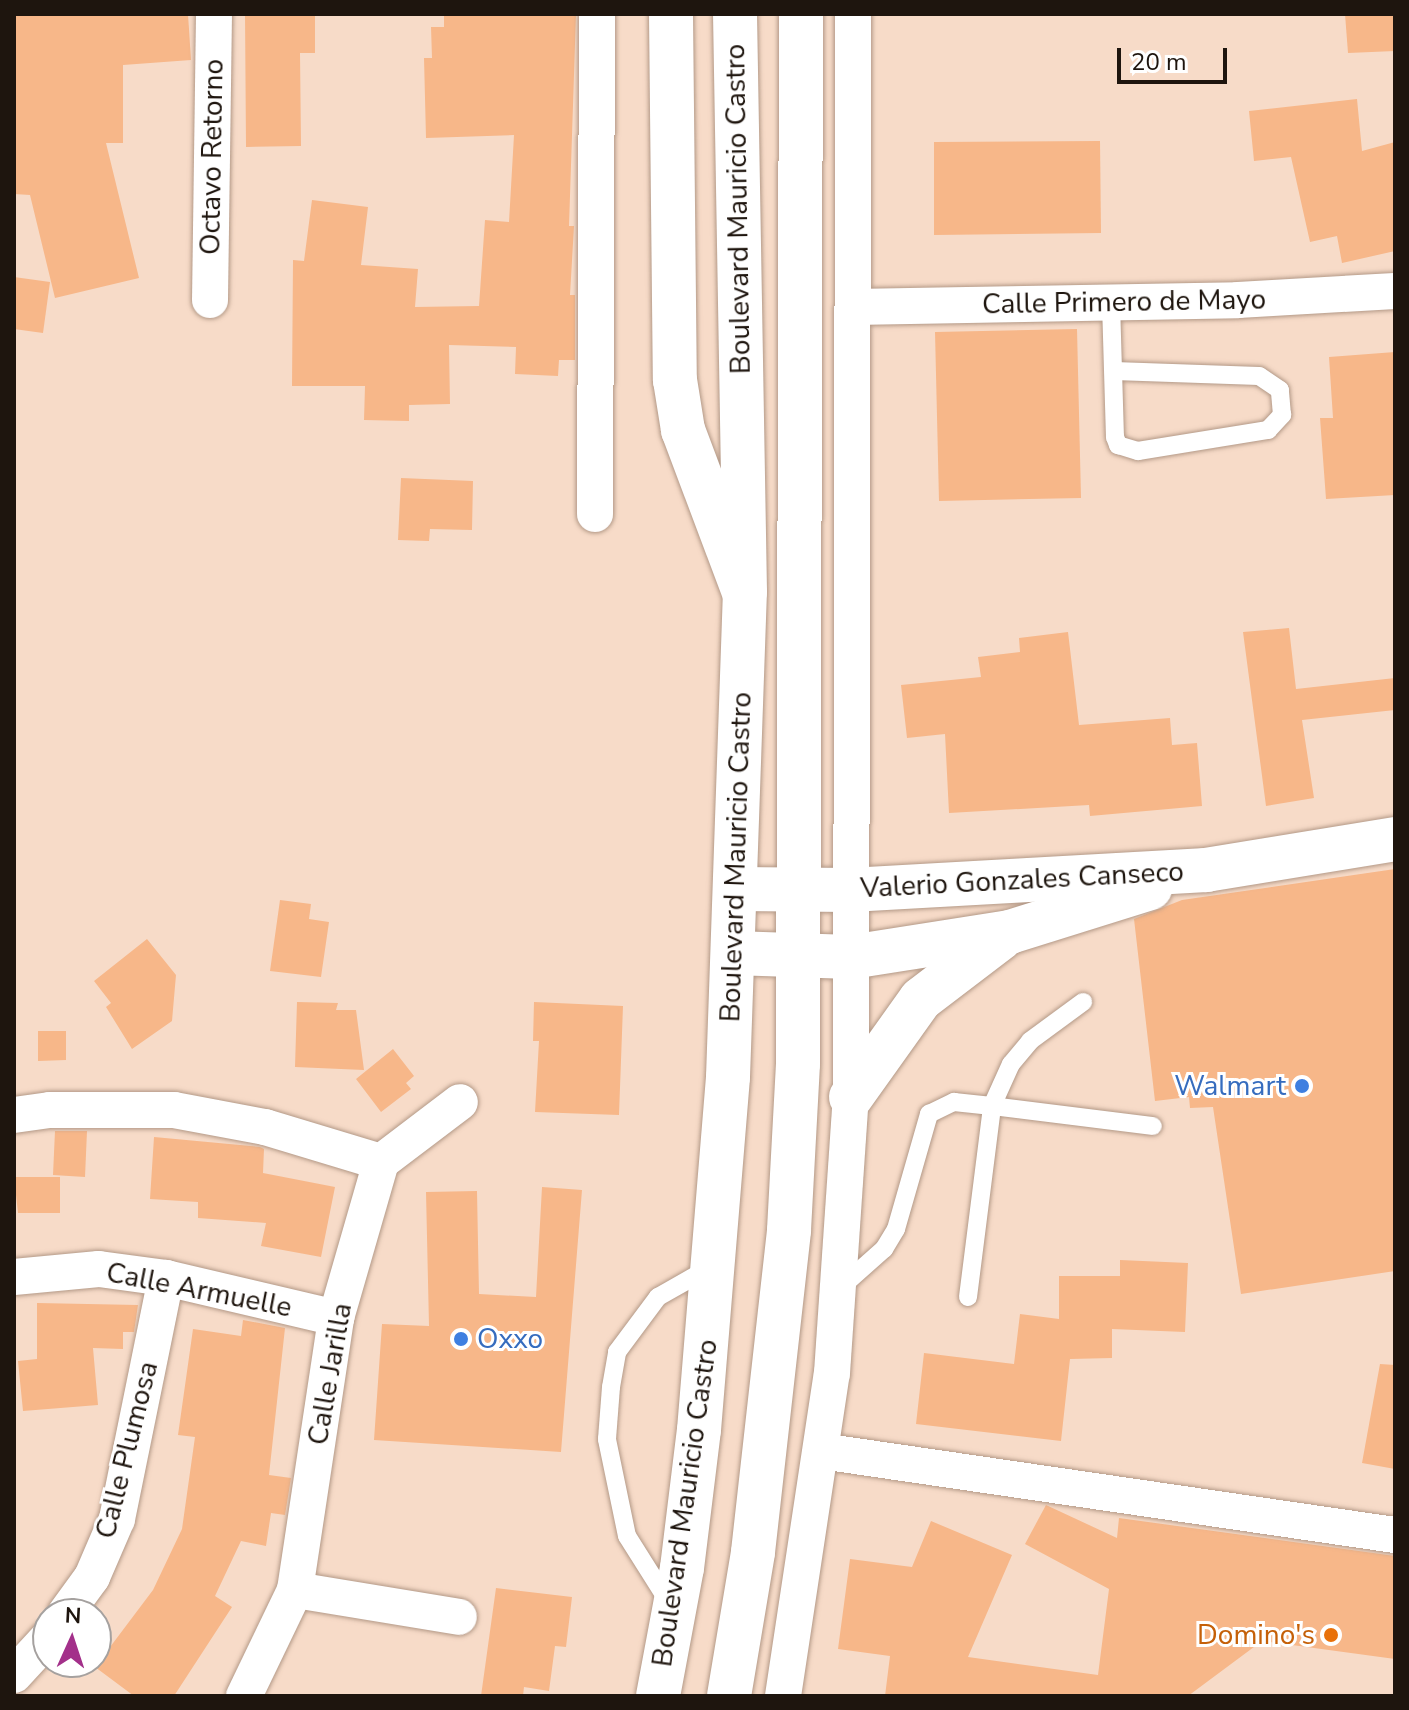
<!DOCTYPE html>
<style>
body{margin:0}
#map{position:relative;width:1409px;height:1710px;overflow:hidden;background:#f7dbc8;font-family:"Nunito Sans",sans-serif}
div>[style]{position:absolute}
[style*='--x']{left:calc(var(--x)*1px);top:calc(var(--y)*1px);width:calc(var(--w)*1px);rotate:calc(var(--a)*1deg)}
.building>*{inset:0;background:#f7b789}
.roads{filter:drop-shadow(0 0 2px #b39987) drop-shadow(0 0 2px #b39987)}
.service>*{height:18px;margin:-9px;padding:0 9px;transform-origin:9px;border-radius:9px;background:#fff}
.minor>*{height:36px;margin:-18px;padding:0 18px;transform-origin:18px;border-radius:18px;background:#fff}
.tertiary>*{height:44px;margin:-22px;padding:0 22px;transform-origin:22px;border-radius:22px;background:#fff}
.primary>*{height:44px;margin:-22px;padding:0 22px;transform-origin:22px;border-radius:22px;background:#fff}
.dots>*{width:22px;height:22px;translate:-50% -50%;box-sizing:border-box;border:4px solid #fff;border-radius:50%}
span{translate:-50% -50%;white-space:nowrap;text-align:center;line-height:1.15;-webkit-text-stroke:6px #fff;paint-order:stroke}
.street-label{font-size:28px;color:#1e150e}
.shop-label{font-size:28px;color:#366cbe}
.right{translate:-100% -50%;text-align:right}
.left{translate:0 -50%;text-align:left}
.food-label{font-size:28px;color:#c56008}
.frame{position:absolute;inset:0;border:16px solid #1e150e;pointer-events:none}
.north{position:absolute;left:32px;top:1598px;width:80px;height:80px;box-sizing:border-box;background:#fff;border:2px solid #a5a19f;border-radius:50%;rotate:3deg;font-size:22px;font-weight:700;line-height:32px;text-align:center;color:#1e150e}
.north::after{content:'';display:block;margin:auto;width:28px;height:36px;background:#a3308a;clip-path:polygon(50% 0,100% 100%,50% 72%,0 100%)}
.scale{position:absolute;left:1117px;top:48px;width:110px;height:36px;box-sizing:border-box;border:4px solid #1e150e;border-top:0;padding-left:10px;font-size:24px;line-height:28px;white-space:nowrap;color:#1e150e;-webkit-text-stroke:6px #fff;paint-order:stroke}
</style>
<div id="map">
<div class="building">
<i style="clip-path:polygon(15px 14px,188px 14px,191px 60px,123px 65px,123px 143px,106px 143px,139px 278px,55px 298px,30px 195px,14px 194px)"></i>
<i style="clip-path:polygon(245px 14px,315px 14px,315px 53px,300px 53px,301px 146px,246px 147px)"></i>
<i style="clip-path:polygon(444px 14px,576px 14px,569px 226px,574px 226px,570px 295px,575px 295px,575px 360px,559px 360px,558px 376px,515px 374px,516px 347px,449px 345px,450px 404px,409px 405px,409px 421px,364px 420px,365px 386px,292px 386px,293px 260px,304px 261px,312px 200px,368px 207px,361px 265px,418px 269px,415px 307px,479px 306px,485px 220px,509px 222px,514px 135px,426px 138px,424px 58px,432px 58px,431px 27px,444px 27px)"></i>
<i style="clip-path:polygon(1345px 14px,1395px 14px,1395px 51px,1348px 53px)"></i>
<i style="clip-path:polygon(1357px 99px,1362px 151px,1395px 142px,1395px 251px,1342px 263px,1337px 236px,1310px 242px,1291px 157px,1254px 161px,1249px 111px)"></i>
<i style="clip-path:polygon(1100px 141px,1101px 233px,934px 235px,934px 142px)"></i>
<i style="clip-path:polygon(14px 277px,50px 282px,43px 333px,14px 329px)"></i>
<i style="clip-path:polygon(1077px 329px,1081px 498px,939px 501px,935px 332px)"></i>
<i style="clip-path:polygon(1395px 352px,1395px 495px,1326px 499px,1320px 418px,1333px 418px,1329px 357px)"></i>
<i style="clip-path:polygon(401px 478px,473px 481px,472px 530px,430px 529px,429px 541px,398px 540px)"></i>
<i style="clip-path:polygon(1289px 628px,1296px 689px,1395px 678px,1395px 710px,1302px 720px,1314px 798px,1266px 806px,1243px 632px)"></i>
<i style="clip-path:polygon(1068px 632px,1079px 725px,1170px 718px,1172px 745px,1197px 743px,1202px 806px,1090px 816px,1089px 805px,949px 813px,945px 734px,907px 738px,901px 685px,981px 677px,978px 657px,1020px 652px,1019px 638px)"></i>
<i style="clip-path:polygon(1395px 869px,1395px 1271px,1241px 1294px,1213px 1107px,1190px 1108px,1189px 1097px,1155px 1101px,1134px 919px,1182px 900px)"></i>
<i style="clip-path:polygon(280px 900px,311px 904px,309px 919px,329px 922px,321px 977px,270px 971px)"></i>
<i style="clip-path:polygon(147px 939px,176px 975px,172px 1021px,132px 1049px,106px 1007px,111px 1003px,94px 981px)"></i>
<i style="clip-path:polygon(297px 1002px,338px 1003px,336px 1010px,356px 1010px,364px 1070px,295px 1067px)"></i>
<i style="clip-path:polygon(534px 1002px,623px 1006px,619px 1115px,535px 1112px,539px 1041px,533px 1041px)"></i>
<i style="clip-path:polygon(38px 1031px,66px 1031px,66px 1060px,38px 1061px)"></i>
<i style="clip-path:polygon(393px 1049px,414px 1076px,406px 1083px,411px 1089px,381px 1112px,356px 1079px)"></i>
<i style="clip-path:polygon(55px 1131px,87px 1131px,85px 1177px,53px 1175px)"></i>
<i style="clip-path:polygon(154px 1137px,260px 1147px,264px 1149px,263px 1173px,335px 1187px,321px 1257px,261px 1246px,266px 1223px,198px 1218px,198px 1202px,150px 1199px)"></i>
<i style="clip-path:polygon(14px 1177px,60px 1177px,60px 1213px,18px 1213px)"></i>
<i style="clip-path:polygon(542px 1187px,582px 1190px,561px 1452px,374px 1440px,382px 1324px,429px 1326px,426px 1192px,477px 1191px,479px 1294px,536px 1297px)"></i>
<i style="clip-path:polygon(1120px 1260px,1188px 1263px,1185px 1332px,1112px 1329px,1112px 1358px,1070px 1359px,1061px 1441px,916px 1424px,924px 1353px,1014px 1364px,1020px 1314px,1059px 1319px,1059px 1276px,1120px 1276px)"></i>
<i style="clip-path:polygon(37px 1303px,138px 1305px,134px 1332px,123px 1332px,123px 1349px,93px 1348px,98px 1405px,23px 1411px,18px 1361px,37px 1359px)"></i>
<i style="clip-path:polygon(243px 1320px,285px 1328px,269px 1475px,291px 1478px,285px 1515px,271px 1513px,266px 1546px,241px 1541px,215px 1596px,232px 1607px,174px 1696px,134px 1696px,95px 1667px,153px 1590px,182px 1529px,195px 1437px,178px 1435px,193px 1329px,241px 1336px)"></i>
<i style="clip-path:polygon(1380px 1364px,1395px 1365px,1395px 1469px,1362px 1463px)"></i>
<i style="clip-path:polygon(1046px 1505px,1117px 1538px,1119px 1518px,1395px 1556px,1395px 1659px,1262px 1641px,1188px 1696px,885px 1696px,890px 1656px,838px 1649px,850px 1559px,912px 1567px,931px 1521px,1012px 1555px,968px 1657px,1098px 1675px,1109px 1589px,1025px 1544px)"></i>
<i style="clip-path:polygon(496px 1588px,572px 1597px,566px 1647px,555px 1646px,549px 1691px,524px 1687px,523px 1696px,481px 1696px)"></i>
</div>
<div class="roads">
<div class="service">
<i style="--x:1111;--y:303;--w:134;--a:88.3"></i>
<i style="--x:1115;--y:437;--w:9;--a:69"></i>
<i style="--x:1118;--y:445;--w:21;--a:17"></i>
<i style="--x:1138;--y:451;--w:132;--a:-9.2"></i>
<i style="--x:1268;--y:430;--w:21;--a:-47"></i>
<i style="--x:1282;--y:415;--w:25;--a:-95"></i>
<i style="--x:1280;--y:390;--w:25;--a:-146"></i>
<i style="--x:1259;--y:376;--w:145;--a:-178"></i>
<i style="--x:840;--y:1288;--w:59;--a:-41.6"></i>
<i style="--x:884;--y:1249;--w:23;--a:-59"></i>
<i style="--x:896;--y:1229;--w:120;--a:-74"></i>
<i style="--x:929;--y:1114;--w:28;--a:-26"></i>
<i style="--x:954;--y:1102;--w:38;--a:6"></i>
<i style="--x:992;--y:1106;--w:46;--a:-65.7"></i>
<i style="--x:1011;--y:1064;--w:30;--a:-50"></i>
<i style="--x:1030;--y:1041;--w:66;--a:-36.3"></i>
<i style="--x:968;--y:1297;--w:193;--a:-82.8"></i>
<i style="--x:992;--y:1106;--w:162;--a:7.1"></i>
<i style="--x:668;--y:1601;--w:77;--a:-122.2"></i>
<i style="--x:627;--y:1536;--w:99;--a:-101.7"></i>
<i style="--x:607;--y:1439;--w:52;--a:-85.6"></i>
<i style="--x:611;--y:1387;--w:36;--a:-80"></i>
<i style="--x:617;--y:1352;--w:69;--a:-53.3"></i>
<i style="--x:658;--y:1297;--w:59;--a:-29.6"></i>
</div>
<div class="minor">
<i style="--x:210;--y:300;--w:286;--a:-89.2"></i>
<i style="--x:853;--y:307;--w:385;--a:-1"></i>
<i style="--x:1238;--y:300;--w:157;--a:-3.3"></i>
<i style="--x:595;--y:514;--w:500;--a:-89.77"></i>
<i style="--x:14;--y:1115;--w:36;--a:-8"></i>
<i style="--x:50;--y:1110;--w:124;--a:0"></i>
<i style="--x:174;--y:1110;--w:93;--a:10.6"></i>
<i style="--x:265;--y:1127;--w:121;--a:16.8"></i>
<i style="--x:381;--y:1162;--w:99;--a:-37.2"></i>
<i style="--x:14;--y:1277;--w:85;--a:-5.4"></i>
<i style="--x:99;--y:1269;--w:68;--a:7.7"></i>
<i style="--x:166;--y:1278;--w:175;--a:13.2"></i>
<i style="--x:821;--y:1451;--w:580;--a:8.33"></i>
<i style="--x:295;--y:1590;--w:166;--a:9.3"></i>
<i style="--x:65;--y:1614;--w:46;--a:-53.9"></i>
<i style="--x:92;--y:1577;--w:63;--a:-66.7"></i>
<i style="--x:117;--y:1519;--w:246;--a:-78.5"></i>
<i style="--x:14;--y:1675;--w:50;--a:-47.4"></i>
<i style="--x:244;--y:1696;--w:118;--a:-64.3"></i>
<i style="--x:295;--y:1590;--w:275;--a:-81.4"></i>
<i style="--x:336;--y:1318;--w:162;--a:-73.9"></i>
<i style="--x:783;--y:1696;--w:327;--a:-81.4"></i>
<i style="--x:832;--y:1373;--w:277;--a:-86.1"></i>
<i style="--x:851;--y:1097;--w:1083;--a:-89.89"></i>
</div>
<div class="tertiary">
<i style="--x:671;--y:14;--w:366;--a:89.4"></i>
<i style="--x:675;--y:380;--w:51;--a:80.9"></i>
<i style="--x:683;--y:430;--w:173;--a:69.4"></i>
<i style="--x:736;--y:889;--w:114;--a:0.5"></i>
<i style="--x:850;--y:890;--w:357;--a:-3.2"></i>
<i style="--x:1206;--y:870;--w:192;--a:-9.3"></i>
<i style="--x:733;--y:953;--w:118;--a:1.9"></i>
<i style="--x:851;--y:957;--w:161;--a:-8.9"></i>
<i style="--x:1010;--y:932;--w:147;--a:-17.4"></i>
<i style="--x:851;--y:1097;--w:120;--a:-54.5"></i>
<i style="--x:921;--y:999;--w:101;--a:-37.3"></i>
</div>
<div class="primary">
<i style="--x:658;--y:1696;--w:130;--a:-79.4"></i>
<i style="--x:682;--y:1568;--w:139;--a:-83"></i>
<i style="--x:699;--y:1430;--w:354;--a:-85.3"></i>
<i style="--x:728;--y:1077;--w:485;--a:-88"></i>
<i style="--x:745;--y:592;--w:578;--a:-90.99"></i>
<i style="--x:729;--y:1696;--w:146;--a:-80.5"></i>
<i style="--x:753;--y:1552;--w:324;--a:-83.6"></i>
<i style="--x:789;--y:1230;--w:166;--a:-86.9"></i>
<i style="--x:798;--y:1064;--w:1050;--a:-89.84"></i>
</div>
</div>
<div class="dots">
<i style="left:1302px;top:1086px;background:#3f7fe0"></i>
<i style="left:461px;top:1339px;background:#3f7fe0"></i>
<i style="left:1331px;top:1635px;background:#e8710a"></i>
</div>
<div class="street-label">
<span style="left:212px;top:157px;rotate:-89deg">Octavo Retorno</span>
<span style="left:738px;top:209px;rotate:-91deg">Boulevard Mauricio Castro</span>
<span style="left:1124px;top:302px;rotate:-1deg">Calle Primero de Mayo</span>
<span style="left:736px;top:857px;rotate:-88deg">Boulevard Mauricio Castro</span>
<span style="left:1022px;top:880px;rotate:-3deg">Valerio Gonzales Canseco</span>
<span style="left:199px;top:1290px;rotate:11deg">Calle Armuelle</span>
<span style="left:330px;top:1374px;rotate:-80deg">Calle Jarilla</span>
<span style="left:127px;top:1450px;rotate:-76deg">Calle Plumosa</span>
<span style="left:685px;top:1503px;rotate:-82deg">Boulevard Mauricio Castro</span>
</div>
<div class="shop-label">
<span class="right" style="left:1286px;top:1086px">Walmart</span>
<span class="left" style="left:477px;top:1339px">Oxxo</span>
</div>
<div class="food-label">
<span class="right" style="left:1315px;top:1635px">Domino's</span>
</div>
<div class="frame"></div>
<div class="north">N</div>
<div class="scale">20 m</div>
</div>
